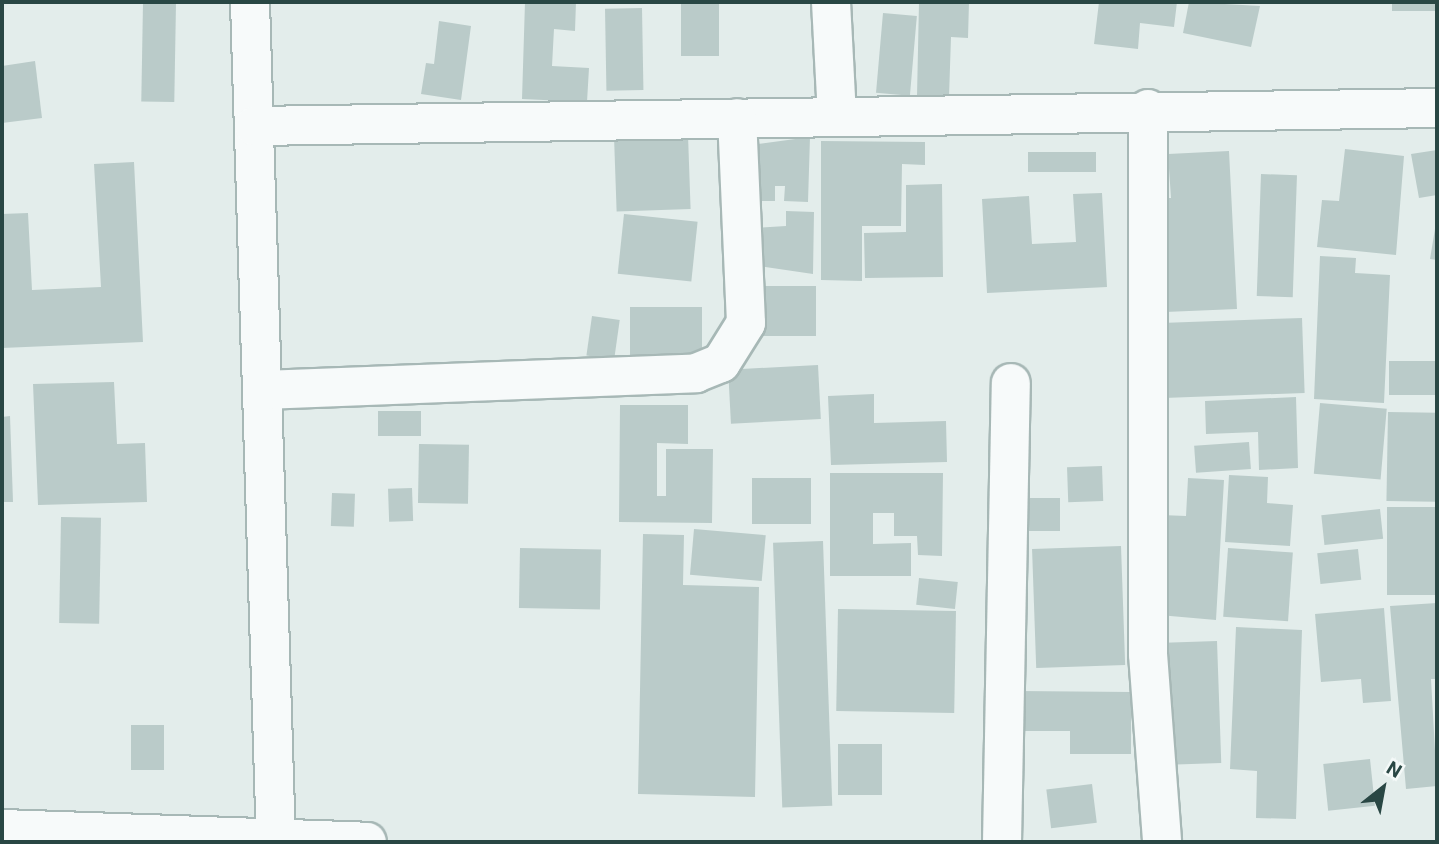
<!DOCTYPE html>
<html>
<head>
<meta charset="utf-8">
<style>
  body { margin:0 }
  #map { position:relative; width:1439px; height:844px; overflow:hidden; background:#e3edeb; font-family:Roboto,sans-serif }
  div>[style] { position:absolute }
  .building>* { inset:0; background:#bacbc9; transform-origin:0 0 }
  .roads { filter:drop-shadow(2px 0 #a7b8b6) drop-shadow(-2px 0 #a7b8b6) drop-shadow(0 2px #a7b8b6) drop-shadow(0 -2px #a7b8b6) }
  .street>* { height:38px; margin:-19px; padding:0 19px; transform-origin:19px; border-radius:19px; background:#f7fafa }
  span { translate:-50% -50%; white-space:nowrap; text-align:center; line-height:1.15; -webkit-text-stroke:5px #f4f9f8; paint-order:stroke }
  .frame { position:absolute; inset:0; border:4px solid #294744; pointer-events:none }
  .north { position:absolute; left:1348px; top:753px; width:70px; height:70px; -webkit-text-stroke:5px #f4f9f8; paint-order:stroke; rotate:31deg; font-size:19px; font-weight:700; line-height:28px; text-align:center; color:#294744 }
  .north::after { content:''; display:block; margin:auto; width:24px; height:32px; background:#294744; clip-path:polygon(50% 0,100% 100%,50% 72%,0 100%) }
</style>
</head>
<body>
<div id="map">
  <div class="building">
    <i style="clip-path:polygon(525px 2px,576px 2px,575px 31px,554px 29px,552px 66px,589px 68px,587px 102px,522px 99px)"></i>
    <i style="left:681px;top:2px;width:38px;height:54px"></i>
    <i style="clip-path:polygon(919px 2px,969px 2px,968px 38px,951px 37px,949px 97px,917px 96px)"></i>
    <i style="clip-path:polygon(1099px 2px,1177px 2px,1174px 27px,1140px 23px,1138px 49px,1094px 44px)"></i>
    <i style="clip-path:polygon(1189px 2px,1260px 6px,1251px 47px,1183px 33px)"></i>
    <i style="left:1392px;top:2px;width:45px;height:9px"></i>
    <i style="left:176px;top:3px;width:99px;height:33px;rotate:91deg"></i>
    <i style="left:642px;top:8px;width:82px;height:37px;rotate:89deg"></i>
    <i style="left:883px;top:13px;width:34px;height:80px;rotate:5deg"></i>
    <i style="clip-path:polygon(439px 21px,471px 26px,461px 100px,421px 94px,426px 63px,434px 64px)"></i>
    <i style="clip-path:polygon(35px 61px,42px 118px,2px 123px,2px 66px)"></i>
    <i style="left:688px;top:135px;width:74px;height:74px;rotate:88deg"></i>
    <i style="clip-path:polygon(810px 137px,808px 202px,784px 201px,785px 186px,775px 186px,775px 201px,751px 201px,750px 145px)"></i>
    <i style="clip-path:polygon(821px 141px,925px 142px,925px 165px,902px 164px,901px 226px,862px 226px,862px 281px,821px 280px)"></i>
    <i style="clip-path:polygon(1345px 149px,1404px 156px,1396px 255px,1317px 247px,1322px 200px,1339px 201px)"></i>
    <i style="clip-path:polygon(1437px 150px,1437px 195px,1419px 198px,1411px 154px)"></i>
    <i style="clip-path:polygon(1229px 151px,1237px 309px,1165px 312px,1159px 198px,1171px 198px,1168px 154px)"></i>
    <i style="left:1096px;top:152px;width:20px;height:68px;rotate:90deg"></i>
    <i style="clip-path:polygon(134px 162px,143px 342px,2px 348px,2px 214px,28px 213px,32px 290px,101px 287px,94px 164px)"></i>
    <i style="left:1261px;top:174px;width:36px;height:122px;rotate:2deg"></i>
    <i style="clip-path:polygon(942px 184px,943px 277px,865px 278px,864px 233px,906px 232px,906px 185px)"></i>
    <i style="clip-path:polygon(1102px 193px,1107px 287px,987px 293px,982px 199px,1029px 196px,1032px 244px,1076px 242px,1073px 194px)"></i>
    <i style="clip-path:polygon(786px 211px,814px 212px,813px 274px,752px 265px,753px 228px,786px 226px)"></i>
    <i style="left:624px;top:214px;width:74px;height:60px;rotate:6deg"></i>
    <i style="clip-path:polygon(1435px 229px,1437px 230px,1437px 260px,1430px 259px)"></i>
    <i style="clip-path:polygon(1320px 256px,1356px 258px,1355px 273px,1390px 275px,1384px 403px,1314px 399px)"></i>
    <i style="left:759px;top:286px;width:57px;height:50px"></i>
    <i style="left:630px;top:307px;width:72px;height:57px"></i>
    <i style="left:592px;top:316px;width:28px;height:40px;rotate:8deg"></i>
    <i style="left:1302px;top:318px;width:75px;height:141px;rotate:88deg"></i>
    <i style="left:1389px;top:361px;width:48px;height:34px"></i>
    <i style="left:818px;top:365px;width:54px;height:90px;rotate:87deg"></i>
    <i style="clip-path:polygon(114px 382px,117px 444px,145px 443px,147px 502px,38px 505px,33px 384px)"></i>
    <i style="clip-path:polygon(874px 394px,874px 423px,946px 421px,947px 462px,831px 465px,828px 396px)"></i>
    <i style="clip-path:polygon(1296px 397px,1298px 468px,1259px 470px,1258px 432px,1206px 434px,1205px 401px)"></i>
    <i style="left:1320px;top:403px;width:67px;height:71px;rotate:5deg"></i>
    <i style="clip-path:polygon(620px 405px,688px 405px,688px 444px,657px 443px,657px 496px,666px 496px,666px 449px,713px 449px,712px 523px,619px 522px)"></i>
    <i style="left:421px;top:411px;width:25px;height:43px;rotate:90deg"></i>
    <i style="left:1388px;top:412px;width:49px;height:89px;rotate:1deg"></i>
    <i style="clip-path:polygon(10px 416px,13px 502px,2px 502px,2px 417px)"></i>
    <i style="left:1249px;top:442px;width:27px;height:55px;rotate:86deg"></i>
    <i style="left:419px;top:444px;width:50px;height:59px;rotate:1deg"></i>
    <i style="left:1102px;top:466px;width:35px;height:35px;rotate:88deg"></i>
    <i style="clip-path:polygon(830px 473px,943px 473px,942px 556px,918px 555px,917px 536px,894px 536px,894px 513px,873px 513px,873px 544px,911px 543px,911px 576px,830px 576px)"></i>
    <i style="clip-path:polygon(1229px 475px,1268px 477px,1267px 503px,1293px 505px,1290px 546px,1225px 542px)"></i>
    <i style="left:752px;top:478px;width:59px;height:46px"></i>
    <i style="clip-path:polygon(1188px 478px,1224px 480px,1216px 620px,1159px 615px,1161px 515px,1186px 516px)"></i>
    <i style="left:412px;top:488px;width:33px;height:24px;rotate:88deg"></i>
    <i style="left:332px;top:493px;width:23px;height:33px;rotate:2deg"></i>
    <i style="left:1024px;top:498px;width:36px;height:33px"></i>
    <i style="left:1437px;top:507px;width:88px;height:50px;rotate:90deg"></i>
    <i style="left:1380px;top:509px;width:30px;height:59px;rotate:84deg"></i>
    <i style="left:61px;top:517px;width:40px;height:106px;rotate:1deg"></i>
    <i style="left:694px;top:529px;width:72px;height:46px;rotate:5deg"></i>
    <i style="clip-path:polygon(643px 534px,684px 535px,683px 585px,759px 587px,755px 797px,638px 794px)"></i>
    <i style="left:823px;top:541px;width:265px;height:50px;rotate:88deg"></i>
    <i style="left:1121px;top:546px;width:119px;height:89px;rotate:88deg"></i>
    <i style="left:520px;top:548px;width:81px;height:60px;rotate:1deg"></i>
    <i style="left:1228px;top:548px;width:65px;height:69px;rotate:4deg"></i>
    <i style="left:1358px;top:549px;width:31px;height:41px;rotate:84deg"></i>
    <i style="left:919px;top:578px;width:39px;height:27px;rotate:6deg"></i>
    <i style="clip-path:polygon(1437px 603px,1437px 679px,1431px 679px,1437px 786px,1406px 789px,1390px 606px)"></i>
    <i style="clip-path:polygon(1384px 608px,1391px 701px,1363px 703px,1361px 679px,1321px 682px,1315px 614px)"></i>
    <i style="left:838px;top:609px;width:118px;height:102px;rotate:1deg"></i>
    <i style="clip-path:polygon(1236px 627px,1302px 630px,1296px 819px,1256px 818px,1257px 771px,1230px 769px)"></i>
    <i style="left:1217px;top:641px;width:122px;height:60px;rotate:88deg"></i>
    <i style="clip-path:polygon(1018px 691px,1131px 692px,1131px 754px,1070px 754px,1070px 731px,1018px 731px)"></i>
    <i style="left:164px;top:725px;width:45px;height:33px;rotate:90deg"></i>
    <i style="left:838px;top:744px;width:44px;height:51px"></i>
    <i style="left:1370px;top:759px;width:47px;height:47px;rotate:84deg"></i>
    <i style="left:1092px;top:784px;width:39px;height:46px;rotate:83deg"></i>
  </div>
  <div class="roads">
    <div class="street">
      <i style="left:250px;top:2px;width:840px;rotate:88.23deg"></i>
      <i style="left:831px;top:2px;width:114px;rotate:87deg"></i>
      <i style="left:1148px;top:109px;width:545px;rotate:90deg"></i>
      <i style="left:1148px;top:654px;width:189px;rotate:85.7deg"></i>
      <i style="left:254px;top:126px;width:1183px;rotate:-0.87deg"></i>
      <i style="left:263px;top:390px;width:433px;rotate:-2.2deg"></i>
      <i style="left:696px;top:373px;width:27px;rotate:-22deg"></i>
      <i style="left:721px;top:363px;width:47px;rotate:-58deg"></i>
      <i style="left:746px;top:323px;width:205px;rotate:-92.5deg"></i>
      <i style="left:2px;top:829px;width:365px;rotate:2deg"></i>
      <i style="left:1002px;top:842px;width:459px;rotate:-88.9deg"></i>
    </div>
  </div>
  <div class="frame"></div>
  <div class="north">N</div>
</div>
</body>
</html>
